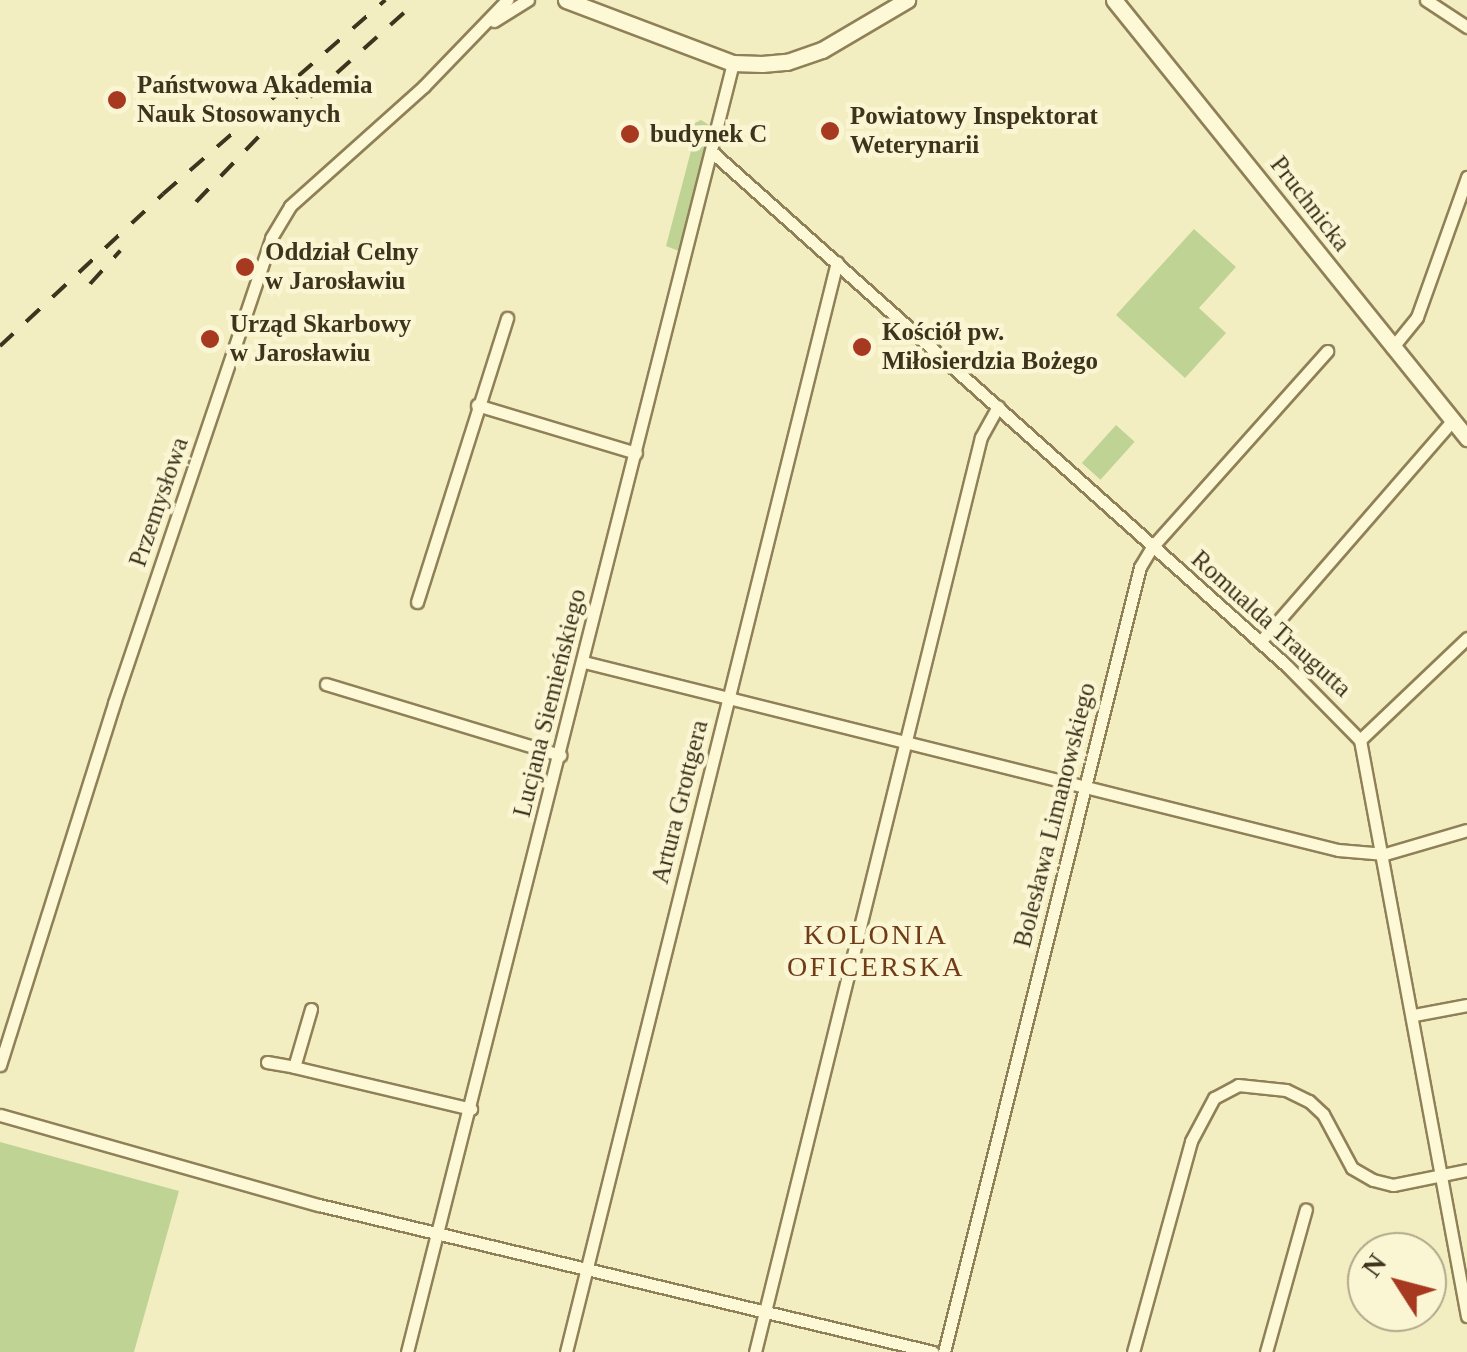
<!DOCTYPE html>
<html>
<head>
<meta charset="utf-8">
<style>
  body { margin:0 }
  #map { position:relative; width:1467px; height:1352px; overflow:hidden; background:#f3eec2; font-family:Georgia,serif }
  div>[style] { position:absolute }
  .green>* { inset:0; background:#bfd394; transform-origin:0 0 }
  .roads { filter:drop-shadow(2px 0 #908057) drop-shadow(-2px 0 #908057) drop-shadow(0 2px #908057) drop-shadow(0 -2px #908057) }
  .minor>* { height:11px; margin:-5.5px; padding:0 5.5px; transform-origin:5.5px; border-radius:5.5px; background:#fdf9d7 }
  .secondary>* { height:15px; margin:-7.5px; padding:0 7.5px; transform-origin:7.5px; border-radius:7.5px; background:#fdf9d7 }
  .rail>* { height:4px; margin-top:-2px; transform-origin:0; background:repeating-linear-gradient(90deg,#3e331d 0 18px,transparent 0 36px) }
  .dots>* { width:28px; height:28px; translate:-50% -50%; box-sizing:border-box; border:5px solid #faf6d3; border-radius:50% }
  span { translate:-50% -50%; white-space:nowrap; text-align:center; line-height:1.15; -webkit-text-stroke:9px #faf6d3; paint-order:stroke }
  .poi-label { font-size:25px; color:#3e331d; font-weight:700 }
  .left { translate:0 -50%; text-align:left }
  .street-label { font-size:25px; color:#3e331d }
  .neighbourhood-label { font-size:28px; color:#703b17; letter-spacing:2.5px }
  .north { position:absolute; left:1347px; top:1232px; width:100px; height:100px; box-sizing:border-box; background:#faf6d3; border:2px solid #afa88a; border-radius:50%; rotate:306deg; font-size:28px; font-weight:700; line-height:40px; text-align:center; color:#3e331d }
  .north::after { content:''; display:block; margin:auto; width:35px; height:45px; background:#a6391f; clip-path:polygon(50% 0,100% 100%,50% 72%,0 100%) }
</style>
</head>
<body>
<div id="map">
  <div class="green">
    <i style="clip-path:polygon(701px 120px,709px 125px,709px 132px,679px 251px,666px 246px,697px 128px,689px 126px)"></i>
    <i style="clip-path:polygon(1194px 229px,1236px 267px,1199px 308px,1226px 333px,1185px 378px,1116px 315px)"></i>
    <i style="left:1116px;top:425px;width:25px;height:51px;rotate:42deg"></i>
    <i style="clip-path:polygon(0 1142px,179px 1191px,134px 1352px,0 1352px)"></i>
  </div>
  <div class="roads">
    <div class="minor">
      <i style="left:1426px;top:0;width:49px;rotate:33.4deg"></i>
      <i style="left:494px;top:21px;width:40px;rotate:-32deg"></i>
      <i style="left:712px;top:152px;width:771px;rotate:41.79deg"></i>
      <i style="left:1287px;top:666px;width:104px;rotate:45.4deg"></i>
      <i style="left:1360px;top:740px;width:586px;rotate:79.48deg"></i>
      <i style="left:1392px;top:348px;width:40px;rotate:-51deg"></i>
      <i style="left:1417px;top:317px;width:149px;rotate:-70.3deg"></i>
      <i style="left:477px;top:405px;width:166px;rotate:16.8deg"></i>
      <i style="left:417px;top:602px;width:298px;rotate:-72.4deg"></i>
      <i style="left:1260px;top:642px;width:293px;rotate:-49deg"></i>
      <i style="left:584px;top:662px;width:777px;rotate:14deg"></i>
      <i style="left:1338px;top:850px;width:47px;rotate:4.9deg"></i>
      <i style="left:1385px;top:854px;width:85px;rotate:-16.3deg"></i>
      <i style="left:326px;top:684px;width:245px;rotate:16.9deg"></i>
      <i style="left:1360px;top:740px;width:148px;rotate:-43.6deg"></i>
      <i style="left:311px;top:1009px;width:60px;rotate:106.3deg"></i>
      <i style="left:294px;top:1067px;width:182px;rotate:13.3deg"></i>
      <i style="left:1414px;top:1015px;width:54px;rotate:-10.7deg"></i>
      <i style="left:267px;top:1062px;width:27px;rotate:10deg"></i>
      <i style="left:0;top:1065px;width:380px;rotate:-72.5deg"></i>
      <i style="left:114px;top:703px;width:491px;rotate:-71.3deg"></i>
      <i style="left:271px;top:238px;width:37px;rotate:-59deg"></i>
      <i style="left:290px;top:206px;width:180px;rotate:-41.8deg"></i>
      <i style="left:424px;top:86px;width:120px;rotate:-46deg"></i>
      <i style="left:0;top:1115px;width:331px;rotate:15.8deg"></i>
      <i style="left:319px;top:1205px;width:631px;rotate:13.46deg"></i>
      <i style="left:407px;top:1352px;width:1330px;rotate:-75.81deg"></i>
      <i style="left:566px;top:1352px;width:1123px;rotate:-76.04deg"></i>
      <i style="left:755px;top:1352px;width:942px;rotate:-76.13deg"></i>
      <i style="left:981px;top:437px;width:35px;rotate:-61deg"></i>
      <i style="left:944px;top:1352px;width:809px;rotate:-75.98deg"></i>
      <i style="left:1140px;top:567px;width:23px;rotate:-59deg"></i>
      <i style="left:1152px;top:547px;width:263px;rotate:-48.2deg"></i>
      <i style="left:1133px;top:1352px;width:219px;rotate:-74.6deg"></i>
      <i style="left:1191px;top:1141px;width:49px;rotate:-61.9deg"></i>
      <i style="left:1214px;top:1098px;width:27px;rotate:-28deg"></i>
      <i style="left:1238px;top:1085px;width:48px;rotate:5.9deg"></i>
      <i style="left:1286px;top:1090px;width:25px;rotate:26deg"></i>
      <i style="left:1309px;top:1101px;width:19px;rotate:43deg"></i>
      <i style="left:1323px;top:1114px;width:61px;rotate:61.8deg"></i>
      <i style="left:1352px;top:1168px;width:24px;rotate:30deg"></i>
      <i style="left:1373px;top:1180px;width:21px;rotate:14deg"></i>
      <i style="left:1393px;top:1185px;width:76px;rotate:-11.5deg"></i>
      <i style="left:1266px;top:1352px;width:148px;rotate:-74.4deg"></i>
    </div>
    <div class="secondary">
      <i style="left:566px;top:0;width:178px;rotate:20.7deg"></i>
      <i style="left:733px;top:63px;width:29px;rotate:2deg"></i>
      <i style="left:762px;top:64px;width:25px;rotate:-5deg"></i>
      <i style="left:787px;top:62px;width:37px;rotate:-19deg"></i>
      <i style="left:822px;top:50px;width:99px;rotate:-30.5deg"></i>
      <i style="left:1114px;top:0;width:563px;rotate:51.13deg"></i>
    </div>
  </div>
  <div class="rail">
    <i style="left:310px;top:97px;width:130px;rotate:-41.9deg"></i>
    <i style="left:196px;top:202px;width:176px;rotate:-46.2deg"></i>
    <i style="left:90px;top:284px;width:45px;rotate:-47.7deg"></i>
    <i style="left:0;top:346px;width:223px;rotate:-43deg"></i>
    <i style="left:163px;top:194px;width:295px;rotate:-41.1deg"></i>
  </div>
  <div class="dots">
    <i style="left:117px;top:100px;background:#a6391f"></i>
    <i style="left:830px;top:131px;background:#a6391f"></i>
    <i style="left:630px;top:134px;background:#a6391f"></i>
    <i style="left:245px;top:267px;background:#a6391f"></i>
    <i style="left:210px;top:339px;background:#a6391f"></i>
    <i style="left:862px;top:347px;background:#a6391f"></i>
  </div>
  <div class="poi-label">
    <span class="left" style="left:137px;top:100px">Państwowa Akademia<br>Nauk Stosowanych</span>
    <span class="left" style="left:850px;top:131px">Powiatowy Inspektorat<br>Weterynarii</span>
    <span class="left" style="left:650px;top:134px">budynek C</span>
    <span class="left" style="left:265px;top:267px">Oddział Celny<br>w Jarosławiu</span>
    <span class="left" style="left:230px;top:339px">Urząd Skarbowy<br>w Jarosławiu</span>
    <span class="left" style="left:882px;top:347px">Kościół pw.<br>Miłosierdzia Bożego</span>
  </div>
  <div class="street-label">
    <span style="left:1310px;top:204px;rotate:52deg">Pruchnicka</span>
    <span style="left:159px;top:502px;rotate:-71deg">Przemysłowa</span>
    <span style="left:1271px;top:624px;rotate:42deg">Romualda Traugutta</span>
    <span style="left:550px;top:703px;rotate:-76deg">Lucjana Siemieńskiego</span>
    <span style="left:680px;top:802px;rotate:-76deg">Artura Grottgera</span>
    <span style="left:1055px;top:815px;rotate:-76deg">Bolesława Limanowskiego</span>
  </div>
  <div class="neighbourhood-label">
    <span style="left:876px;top:951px">KOLONIA<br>OFICERSKA</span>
  </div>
  <div class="north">N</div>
</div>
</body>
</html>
